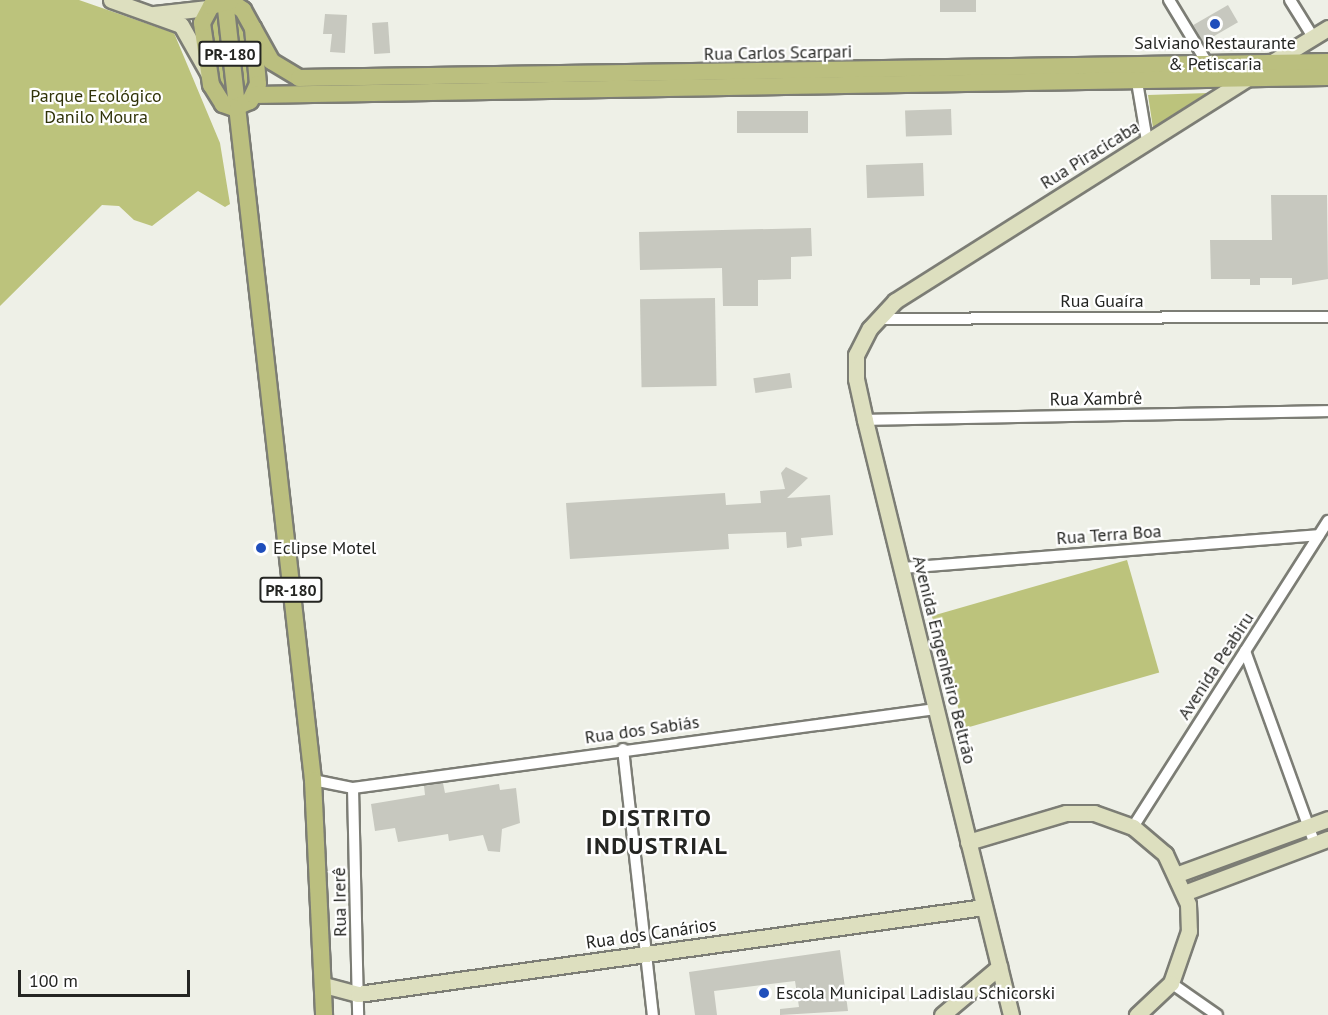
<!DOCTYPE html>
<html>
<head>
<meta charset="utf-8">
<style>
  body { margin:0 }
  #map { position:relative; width:1328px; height:1015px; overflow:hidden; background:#eef0e7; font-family:"PT Sans",sans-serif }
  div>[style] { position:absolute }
  .green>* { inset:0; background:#bcc37c; transform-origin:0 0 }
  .building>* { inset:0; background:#c7c8bf; transform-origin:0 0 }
  .roads { filter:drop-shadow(2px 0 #7c7d75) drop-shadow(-2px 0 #7c7d75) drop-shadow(0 2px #7c7d75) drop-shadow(0 -2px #7c7d75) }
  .street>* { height:10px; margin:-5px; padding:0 5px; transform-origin:5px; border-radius:5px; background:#fff }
  .secondary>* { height:15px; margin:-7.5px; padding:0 7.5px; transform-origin:7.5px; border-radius:7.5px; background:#dddfbf }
  .primary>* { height:16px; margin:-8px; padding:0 8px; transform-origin:8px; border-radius:8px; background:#bbbf7f }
  .dots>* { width:16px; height:16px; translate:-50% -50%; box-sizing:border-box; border:3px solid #fff; border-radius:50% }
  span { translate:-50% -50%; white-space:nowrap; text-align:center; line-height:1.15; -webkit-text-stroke:4.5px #fff; paint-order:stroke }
  .shield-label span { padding:2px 4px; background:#fff; border:2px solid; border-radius:4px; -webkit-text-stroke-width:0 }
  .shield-label { font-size:16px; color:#242522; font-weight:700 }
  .poi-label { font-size:18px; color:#242522 }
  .left { translate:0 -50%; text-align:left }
  .street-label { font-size:18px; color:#242522 }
  .park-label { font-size:18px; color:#303309 }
  .district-label { font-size:24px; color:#242522; font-weight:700; letter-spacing:1.5px }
  .scale { position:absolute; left:18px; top:970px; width:172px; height:27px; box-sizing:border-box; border:3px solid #242522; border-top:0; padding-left:8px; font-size:18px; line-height:21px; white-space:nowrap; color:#242522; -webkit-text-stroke:4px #fff; paint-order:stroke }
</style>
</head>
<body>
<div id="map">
  <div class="green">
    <i style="clip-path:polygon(0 0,79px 0,174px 33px,220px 143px,230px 204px,225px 207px,198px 191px,152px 226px,134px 220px,119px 206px,102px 205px,0 306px)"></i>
    <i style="clip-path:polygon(221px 7px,229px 101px,221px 97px,209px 17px)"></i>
    <i style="clip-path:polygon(229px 11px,244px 20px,255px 87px,238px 103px)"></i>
    <i style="clip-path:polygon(1208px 93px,1154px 129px,1153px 128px,1148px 95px)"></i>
    <i style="left:1127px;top:560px;width:117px;height:203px;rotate:74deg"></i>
  </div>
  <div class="building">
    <i style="left:940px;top:0;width:36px;height:12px"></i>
    <i style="left:1228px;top:5px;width:20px;height:40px;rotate:60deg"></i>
    <i style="clip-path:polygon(325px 14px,347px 15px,345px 53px,330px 52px,332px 34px,323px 34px)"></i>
    <i style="left:388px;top:22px;width:31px;height:16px;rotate:86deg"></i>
    <i style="left:951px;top:109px;width:26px;height:46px;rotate:88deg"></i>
    <i style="left:808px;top:111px;width:22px;height:71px;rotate:90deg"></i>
    <i style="left:923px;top:163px;width:33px;height:57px;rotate:88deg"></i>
    <i style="clip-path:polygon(1271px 195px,1327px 195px,1328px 279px,1292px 285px,1292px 278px,1260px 278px,1260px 285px,1250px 285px,1250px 279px,1211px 279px,1210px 240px,1272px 240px)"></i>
    <i style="clip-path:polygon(811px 228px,812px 256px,791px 257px,791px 279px,758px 280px,758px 306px,723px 306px,722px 268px,640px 270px,639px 232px)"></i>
    <i style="left:715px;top:298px;width:88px;height:75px;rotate:89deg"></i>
    <i style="left:790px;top:373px;width:15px;height:37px;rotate:82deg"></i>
    <i style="clip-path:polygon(786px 467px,808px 478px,787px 498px,830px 495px,833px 535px,801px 538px,802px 546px,787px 548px,786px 532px,728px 534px,729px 549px,570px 559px,566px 503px,725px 493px,726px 505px,761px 503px,760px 491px,785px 489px,781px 473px)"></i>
    <i style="clip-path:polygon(443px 783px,445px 793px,499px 784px,500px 790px,516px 788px,520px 823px,502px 829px,500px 852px,488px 851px,483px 835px,449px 841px,448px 834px,398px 842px,395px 828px,375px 831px,371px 804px,425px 795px,424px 786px)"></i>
    <i style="clip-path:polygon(840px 950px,848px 1011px,780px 1015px,780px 1009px,799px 1007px,795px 981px,714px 991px,717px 1015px,695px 1015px,689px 972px)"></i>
  </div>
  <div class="roads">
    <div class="street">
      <i style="left:1169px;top:0;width:77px;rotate:58.8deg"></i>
      <i style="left:1290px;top:0;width:44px;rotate:58.1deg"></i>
      <i style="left:1136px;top:76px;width:66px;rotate:80.4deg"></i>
      <i style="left:877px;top:319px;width:451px;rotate:-0.3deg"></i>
      <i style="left:865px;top:420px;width:463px;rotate:-1.1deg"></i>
      <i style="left:901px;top:568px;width:419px;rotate:-4.5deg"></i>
      <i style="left:1245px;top:651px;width:205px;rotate:70.1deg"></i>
      <i style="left:623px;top:749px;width:268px;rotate:83.6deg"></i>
      <i style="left:313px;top:780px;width:41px;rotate:11.3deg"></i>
      <i style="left:353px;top:788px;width:588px;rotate:-7.72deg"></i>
      <i style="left:353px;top:788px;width:227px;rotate:88.7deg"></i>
      <i style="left:1133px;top:827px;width:363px;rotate:-57.5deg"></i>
      <i style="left:1171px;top:983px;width:56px;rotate:34.8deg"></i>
    </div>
    <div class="secondary">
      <i style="left:111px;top:0;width:74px;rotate:19.7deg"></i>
      <i style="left:181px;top:25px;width:55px;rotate:60.6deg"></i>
      <i style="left:154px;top:14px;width:54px;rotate:-6.3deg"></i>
      <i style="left:1269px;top:64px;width:69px;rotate:-31.4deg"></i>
      <i style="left:968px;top:842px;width:102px;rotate:-16.5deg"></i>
      <i style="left:1066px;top:813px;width:28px"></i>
      <i style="left:1094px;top:813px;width:41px;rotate:19.7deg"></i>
      <i style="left:1133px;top:827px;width:42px;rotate:40.2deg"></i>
      <i style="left:1165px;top:854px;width:55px;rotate:65.3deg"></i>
      <i style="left:1188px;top:904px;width:27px;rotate:88deg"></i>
      <i style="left:1189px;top:931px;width:55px;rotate:109.1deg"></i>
      <i style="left:1171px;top:983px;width:47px;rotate:136.7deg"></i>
      <i style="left:1178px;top:874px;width:160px;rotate:-20.1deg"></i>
      <i style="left:1184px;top:893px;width:154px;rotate:-20.6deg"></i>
      <i style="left:324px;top:985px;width:35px;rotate:15deg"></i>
      <i style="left:358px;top:994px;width:632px;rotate:-7.91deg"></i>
      <i style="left:942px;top:1015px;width:75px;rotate:-40.1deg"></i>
      <i style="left:1011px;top:1015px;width:613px;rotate:-103.79deg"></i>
      <i style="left:865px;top:420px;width:42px;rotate:-102.4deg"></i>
      <i style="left:856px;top:379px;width:24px;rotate:-90deg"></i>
      <i style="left:856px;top:355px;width:30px;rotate:-63deg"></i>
      <i style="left:870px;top:328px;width:37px;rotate:-47deg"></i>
      <i style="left:895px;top:301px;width:419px;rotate:-32.3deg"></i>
    </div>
    <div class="primary">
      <i style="left:225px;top:0;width:785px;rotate:83.56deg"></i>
      <i style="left:313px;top:780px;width:235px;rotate:87.3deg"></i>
      <i style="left:230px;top:1px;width:16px;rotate:35deg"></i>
      <i style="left:243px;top:10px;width:21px;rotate:61deg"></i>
      <i style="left:253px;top:28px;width:56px;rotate:84.9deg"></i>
      <i style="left:258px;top:84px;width:19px;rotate:115deg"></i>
      <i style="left:250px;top:101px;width:17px;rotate:156deg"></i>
      <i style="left:234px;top:108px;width:12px;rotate:-160deg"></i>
      <i style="left:223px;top:104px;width:22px;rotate:-122deg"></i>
      <i style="left:211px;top:85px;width:63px;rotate:-98.3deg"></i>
      <i style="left:202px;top:23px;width:19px;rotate:-62deg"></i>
      <i style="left:211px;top:6px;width:20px;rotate:-15deg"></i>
      <i style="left:253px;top:28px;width:38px;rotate:61deg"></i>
      <i style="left:271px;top:61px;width:33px;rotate:31deg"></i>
      <i style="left:299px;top:78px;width:1029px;rotate:-0.89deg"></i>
      <i style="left:254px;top:95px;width:1074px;rotate:-0.96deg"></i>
    </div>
  </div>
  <div class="dots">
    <i style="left:1215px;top:24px;background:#1f4ebb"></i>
    <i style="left:261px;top:548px;background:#1f4ebb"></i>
    <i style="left:764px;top:993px;background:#1f4ebb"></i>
  </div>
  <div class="shield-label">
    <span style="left:230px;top:54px">PR-180</span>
    <span style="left:291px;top:590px">PR-180</span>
  </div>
  <div class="poi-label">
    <span style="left:1215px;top:54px">Salviano Restaurante<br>&amp; Petiscaria</span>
    <span class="left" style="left:273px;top:548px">Eclipse Motel</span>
    <span class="left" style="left:776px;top:993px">Escola Municipal Ladislau Schicorski</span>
  </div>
  <div class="street-label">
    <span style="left:778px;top:53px;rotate:-1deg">Rua Carlos Scarpari</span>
    <span style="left:1090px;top:155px;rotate:-32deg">Rua Piracicaba</span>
    <span style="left:1102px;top:301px">Rua Guaíra</span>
    <span style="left:1096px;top:399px;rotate:-1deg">Rua Xambrê</span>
    <span style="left:1109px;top:535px;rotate:-4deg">Rua Terra Boa</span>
    <span style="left:944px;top:660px;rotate:76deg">Avenida Engenheiro Beltrão</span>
    <span style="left:1216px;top:666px;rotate:-57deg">Avenida Peabiru</span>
    <span style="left:642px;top:730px;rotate:-8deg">Rua dos Sabiás</span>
    <span style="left:340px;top:902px;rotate:-91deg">Rua Irerê</span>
    <span style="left:651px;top:934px;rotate:-8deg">Rua dos Canários</span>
  </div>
  <div class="park-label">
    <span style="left:96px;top:107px">Parque Ecológico<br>Danilo Moura</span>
  </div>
  <div class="district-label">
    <span style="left:657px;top:832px">DISTRITO<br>INDUSTRIAL</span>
  </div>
  <div class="scale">100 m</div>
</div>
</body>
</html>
